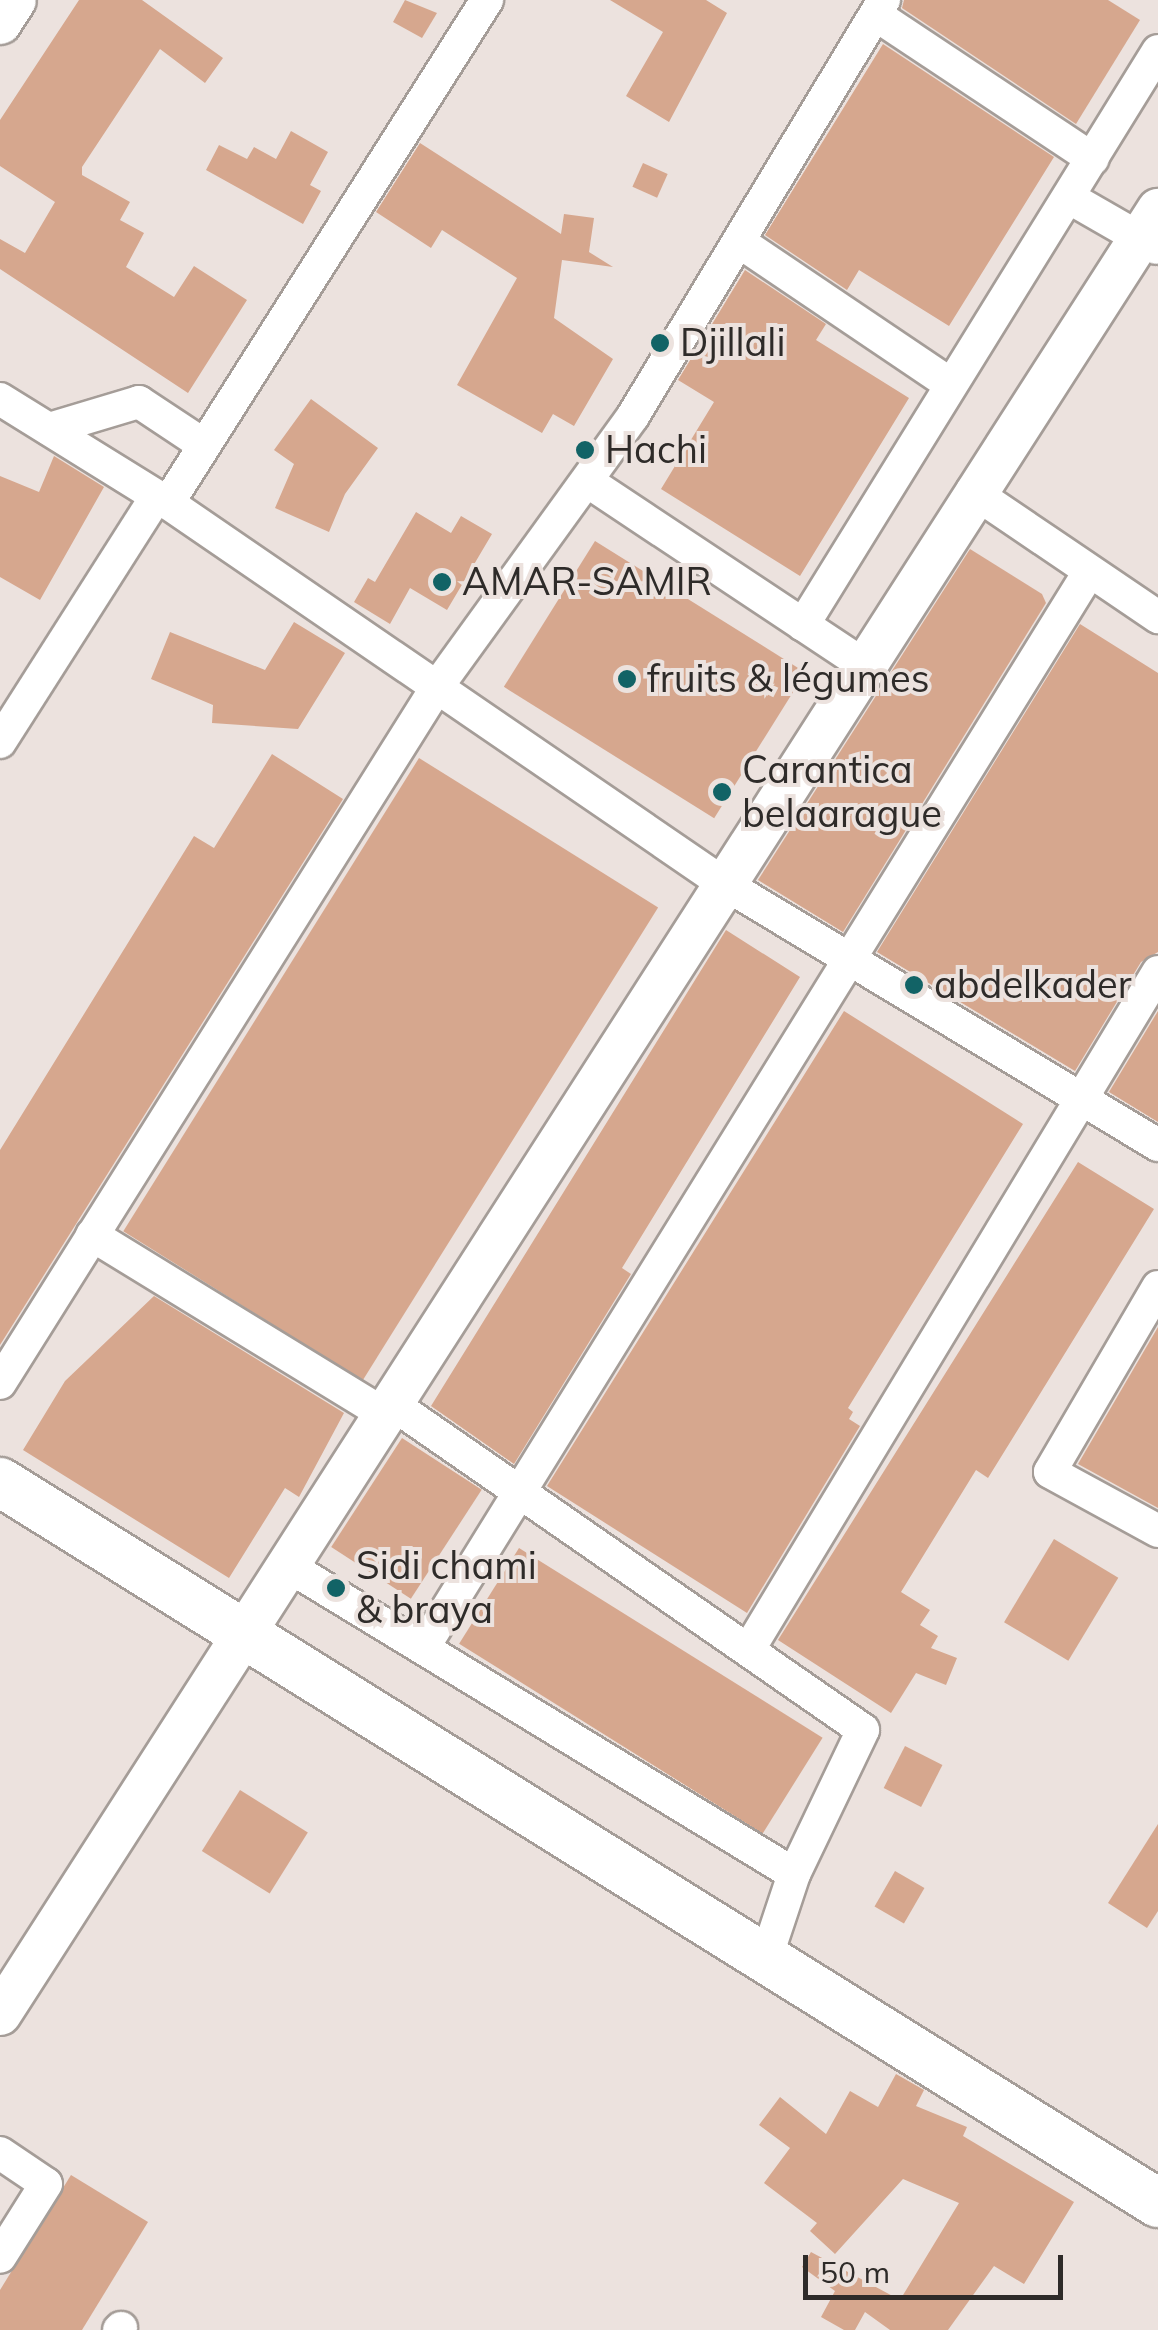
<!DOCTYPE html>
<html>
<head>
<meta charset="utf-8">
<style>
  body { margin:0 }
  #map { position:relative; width:1158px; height:2330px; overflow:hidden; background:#ece2de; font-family:Mulish,sans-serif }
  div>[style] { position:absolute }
  .building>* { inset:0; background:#d6a78e; transform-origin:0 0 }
  .roads { filter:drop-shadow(2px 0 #a59d98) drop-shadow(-2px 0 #a59d98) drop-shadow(0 2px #a59d98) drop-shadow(0 -2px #a59d98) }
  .minor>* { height:32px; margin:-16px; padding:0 16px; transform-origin:16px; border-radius:16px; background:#fff }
  .tertiary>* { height:42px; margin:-21px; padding:0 21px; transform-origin:21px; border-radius:21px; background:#fff }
  .secondary>* { height:48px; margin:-24px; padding:0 24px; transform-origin:24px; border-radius:24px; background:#fff }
  .dots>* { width:28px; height:28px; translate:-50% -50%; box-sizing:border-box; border:5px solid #ece2de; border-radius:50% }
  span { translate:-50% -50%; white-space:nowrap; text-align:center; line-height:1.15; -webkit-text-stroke:8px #ece2de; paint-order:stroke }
  .poi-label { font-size:38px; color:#2e2b29 }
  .left { translate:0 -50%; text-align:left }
  .scale { position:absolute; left:803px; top:2255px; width:260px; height:45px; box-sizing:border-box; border:5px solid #2e2b29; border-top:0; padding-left:12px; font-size:30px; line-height:35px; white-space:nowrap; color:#2e2b29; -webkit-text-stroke:8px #ece2de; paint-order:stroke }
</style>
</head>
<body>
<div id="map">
  <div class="building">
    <i style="clip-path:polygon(79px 0,142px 0,223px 58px,205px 83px,160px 49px,82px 167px,82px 175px,130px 202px,120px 220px,144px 233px,126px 267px,174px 297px,194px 266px,247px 300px,188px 393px,0 269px,0 239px,25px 253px,55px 202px,0 166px,0 120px)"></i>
    <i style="clip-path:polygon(405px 0,437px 13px,422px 38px,393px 22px)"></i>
    <i style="clip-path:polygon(610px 0,706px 0,727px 13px,669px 122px,626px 96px,663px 32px)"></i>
    <i style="clip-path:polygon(904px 0,1108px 0,1140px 20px,1076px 124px,902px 8px)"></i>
    <i style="clip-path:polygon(883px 44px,1054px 157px,949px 326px,859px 270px,847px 290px,765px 235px)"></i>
    <i style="clip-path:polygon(291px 131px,328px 152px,310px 185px,321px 191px,303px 224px,206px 170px,219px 145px,247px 159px,254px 147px,276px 159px)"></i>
    <i style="clip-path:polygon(420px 143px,561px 234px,564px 214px,594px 218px,589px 252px,613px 267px,562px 260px,554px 318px,613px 359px,574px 426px,553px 414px,542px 433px,457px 385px,517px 278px,442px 230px,431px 248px,376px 212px)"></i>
    <i style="left:643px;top:163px;width:27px;height:26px;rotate:24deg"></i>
    <i style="clip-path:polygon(745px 270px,826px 324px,816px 340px,909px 398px,800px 576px,661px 489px,714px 402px,678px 380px)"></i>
    <i style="clip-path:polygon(311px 399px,378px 448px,345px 494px,329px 532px,275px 508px,294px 464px,274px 450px)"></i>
    <i style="clip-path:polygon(54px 456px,104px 487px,40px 600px,0 577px,0 476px,39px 492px)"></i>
    <i style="clip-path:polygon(416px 512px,451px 533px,461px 516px,492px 534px,447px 610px,410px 588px,390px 624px,354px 602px,368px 578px,375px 582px)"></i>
    <i style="left:595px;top:541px;width:248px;height:172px;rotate:32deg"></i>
    <i style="clip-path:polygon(970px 549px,1042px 594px,1046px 603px,843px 932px,758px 880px)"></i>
    <i style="clip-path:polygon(294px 622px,345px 653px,298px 729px,212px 723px,213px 705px,151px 679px,170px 632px,265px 670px)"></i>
    <i style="clip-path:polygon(1080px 624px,1158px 673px,1158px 952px,1141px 962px,1075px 1071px,877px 952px)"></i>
    <i style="clip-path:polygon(272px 754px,343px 799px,0 1345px,0 1150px,194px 836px,214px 848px)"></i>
    <i style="left:419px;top:758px;width:282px;height:558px;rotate:32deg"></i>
    <i style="clip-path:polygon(726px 930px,800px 977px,622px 1268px,631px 1274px,514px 1464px,431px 1406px)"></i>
    <i style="clip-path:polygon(844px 1011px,1023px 1124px,848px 1408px,853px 1412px,849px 1419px,860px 1426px,747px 1613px,547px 1486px)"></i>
    <i style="clip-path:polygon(1158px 1011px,1158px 1122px,1109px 1092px)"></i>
    <i style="clip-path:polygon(1078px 1162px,1154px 1209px,988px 1478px,976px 1470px,901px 1592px,930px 1610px,920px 1625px,938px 1636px,931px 1648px,957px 1658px,946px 1685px,916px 1673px,891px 1713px,778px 1640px)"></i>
    <i style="clip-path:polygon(154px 1296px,344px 1413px,299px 1497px,285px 1488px,229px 1578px,23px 1450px,65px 1381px)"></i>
    <i style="clip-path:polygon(1158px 1327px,1158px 1508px,1078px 1464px)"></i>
    <i style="left:402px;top:1438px;width:95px;height:130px;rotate:33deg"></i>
    <i style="left:1054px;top:1539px;width:75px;height:97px;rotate:31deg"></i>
    <i style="left:519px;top:1548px;width:358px;height:113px;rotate:32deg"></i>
    <i style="left:905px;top:1746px;width:42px;height:47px;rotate:27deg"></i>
    <i style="left:240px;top:1790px;width:80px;height:72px;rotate:32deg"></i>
    <i style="clip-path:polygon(1158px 1824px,1158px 1911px,1147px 1928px,1108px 1903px)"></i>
    <i style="left:895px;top:1871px;width:34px;height:41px;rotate:30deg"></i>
    <i style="clip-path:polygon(896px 2074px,924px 2090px,916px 2106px,967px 2127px,963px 2136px,1074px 2202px,1024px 2284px,994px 2266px,948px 2330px,890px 2330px,865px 2312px,855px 2330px,844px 2330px,821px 2317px,835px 2291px,802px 2267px,811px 2252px,900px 2300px,959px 2203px,903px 2179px,835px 2254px,810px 2231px,817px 2223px,764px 2183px,790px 2148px,759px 2125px,780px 2097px,826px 2134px,850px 2091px,878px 2107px)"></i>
    <i style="clip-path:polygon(71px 2175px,148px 2222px,82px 2330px,0 2330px,0 2290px)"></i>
  </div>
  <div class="roads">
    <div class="minor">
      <i style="left:876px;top:15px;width:260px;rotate:33.6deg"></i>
      <i style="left:1070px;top:198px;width:100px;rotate:29.9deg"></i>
      <i style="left:741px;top:243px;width:252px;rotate:34deg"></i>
      <i style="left:0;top:399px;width:198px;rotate:31.8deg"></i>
      <i style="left:168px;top:503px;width:673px;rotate:34.4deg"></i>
      <i style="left:723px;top:883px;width:508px;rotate:31.06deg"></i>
      <i style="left:49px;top:429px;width:94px;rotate:-16.7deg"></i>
      <i style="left:139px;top:402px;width:78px;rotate:33.5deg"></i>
      <i style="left:587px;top:481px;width:330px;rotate:33.6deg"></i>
      <i style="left:972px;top:491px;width:225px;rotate:34.1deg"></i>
      <i style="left:168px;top:503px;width:596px;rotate:-57.62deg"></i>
      <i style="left:803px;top:625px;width:675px;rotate:-58.26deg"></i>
      <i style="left:0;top:742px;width:290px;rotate:-57.5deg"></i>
      <i style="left:92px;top:1235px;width:341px;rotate:31.5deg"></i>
      <i style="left:1158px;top:1287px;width:214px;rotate:120.3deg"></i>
      <i style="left:1050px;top:1472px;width:123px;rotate:28.6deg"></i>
      <i style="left:0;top:1383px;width:822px;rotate:-57.88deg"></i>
      <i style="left:437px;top:687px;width:334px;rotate:-54.1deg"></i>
      <i style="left:633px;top:416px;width:486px;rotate:-58.9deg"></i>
      <i style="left:391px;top:1403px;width:574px;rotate:34.71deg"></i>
      <i style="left:863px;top:1730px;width:160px;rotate:115.6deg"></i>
      <i style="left:794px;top:1874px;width:89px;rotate:108.4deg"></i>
      <i style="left:288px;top:1566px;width:592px;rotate:31.33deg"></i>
      <i style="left:423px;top:1648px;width:1265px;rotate:-58.24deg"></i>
      <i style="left:749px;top:1649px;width:791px;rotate:-58.86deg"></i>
      <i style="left:0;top:2153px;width:55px;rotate:34deg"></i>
      <i style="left:46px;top:2184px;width:86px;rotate:122.2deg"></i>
      <i style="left:119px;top:2330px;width:3px;rotate:-45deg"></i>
    </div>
    <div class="tertiary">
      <i style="left:0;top:23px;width:27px;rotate:-57deg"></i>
      <i style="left:0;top:2014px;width:2144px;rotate:-57.3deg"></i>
    </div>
    <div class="secondary">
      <i style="left:0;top:1482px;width:1364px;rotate:31.91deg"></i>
    </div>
  </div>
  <div class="dots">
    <i style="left:660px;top:343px;background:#126366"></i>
    <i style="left:585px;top:450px;background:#126366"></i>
    <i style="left:442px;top:582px;background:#126366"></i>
    <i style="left:627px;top:679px;background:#126366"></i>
    <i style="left:722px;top:792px;background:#126366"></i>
    <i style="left:914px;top:985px;background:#126366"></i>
    <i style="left:336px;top:1588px;background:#126366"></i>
  </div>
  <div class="poi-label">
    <span class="left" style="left:680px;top:343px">Djillali</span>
    <span class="left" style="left:605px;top:450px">Hachi</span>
    <span class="left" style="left:462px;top:582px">AMAR-SAMIR</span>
    <span class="left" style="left:647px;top:679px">fruits &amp; légumes</span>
    <span class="left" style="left:742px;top:792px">Carantica<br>belaarague</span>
    <span class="left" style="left:934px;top:985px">abdelkader</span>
    <span class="left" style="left:356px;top:1588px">Sidi chami<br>&amp; braya</span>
  </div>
  <div class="scale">50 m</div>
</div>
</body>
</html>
